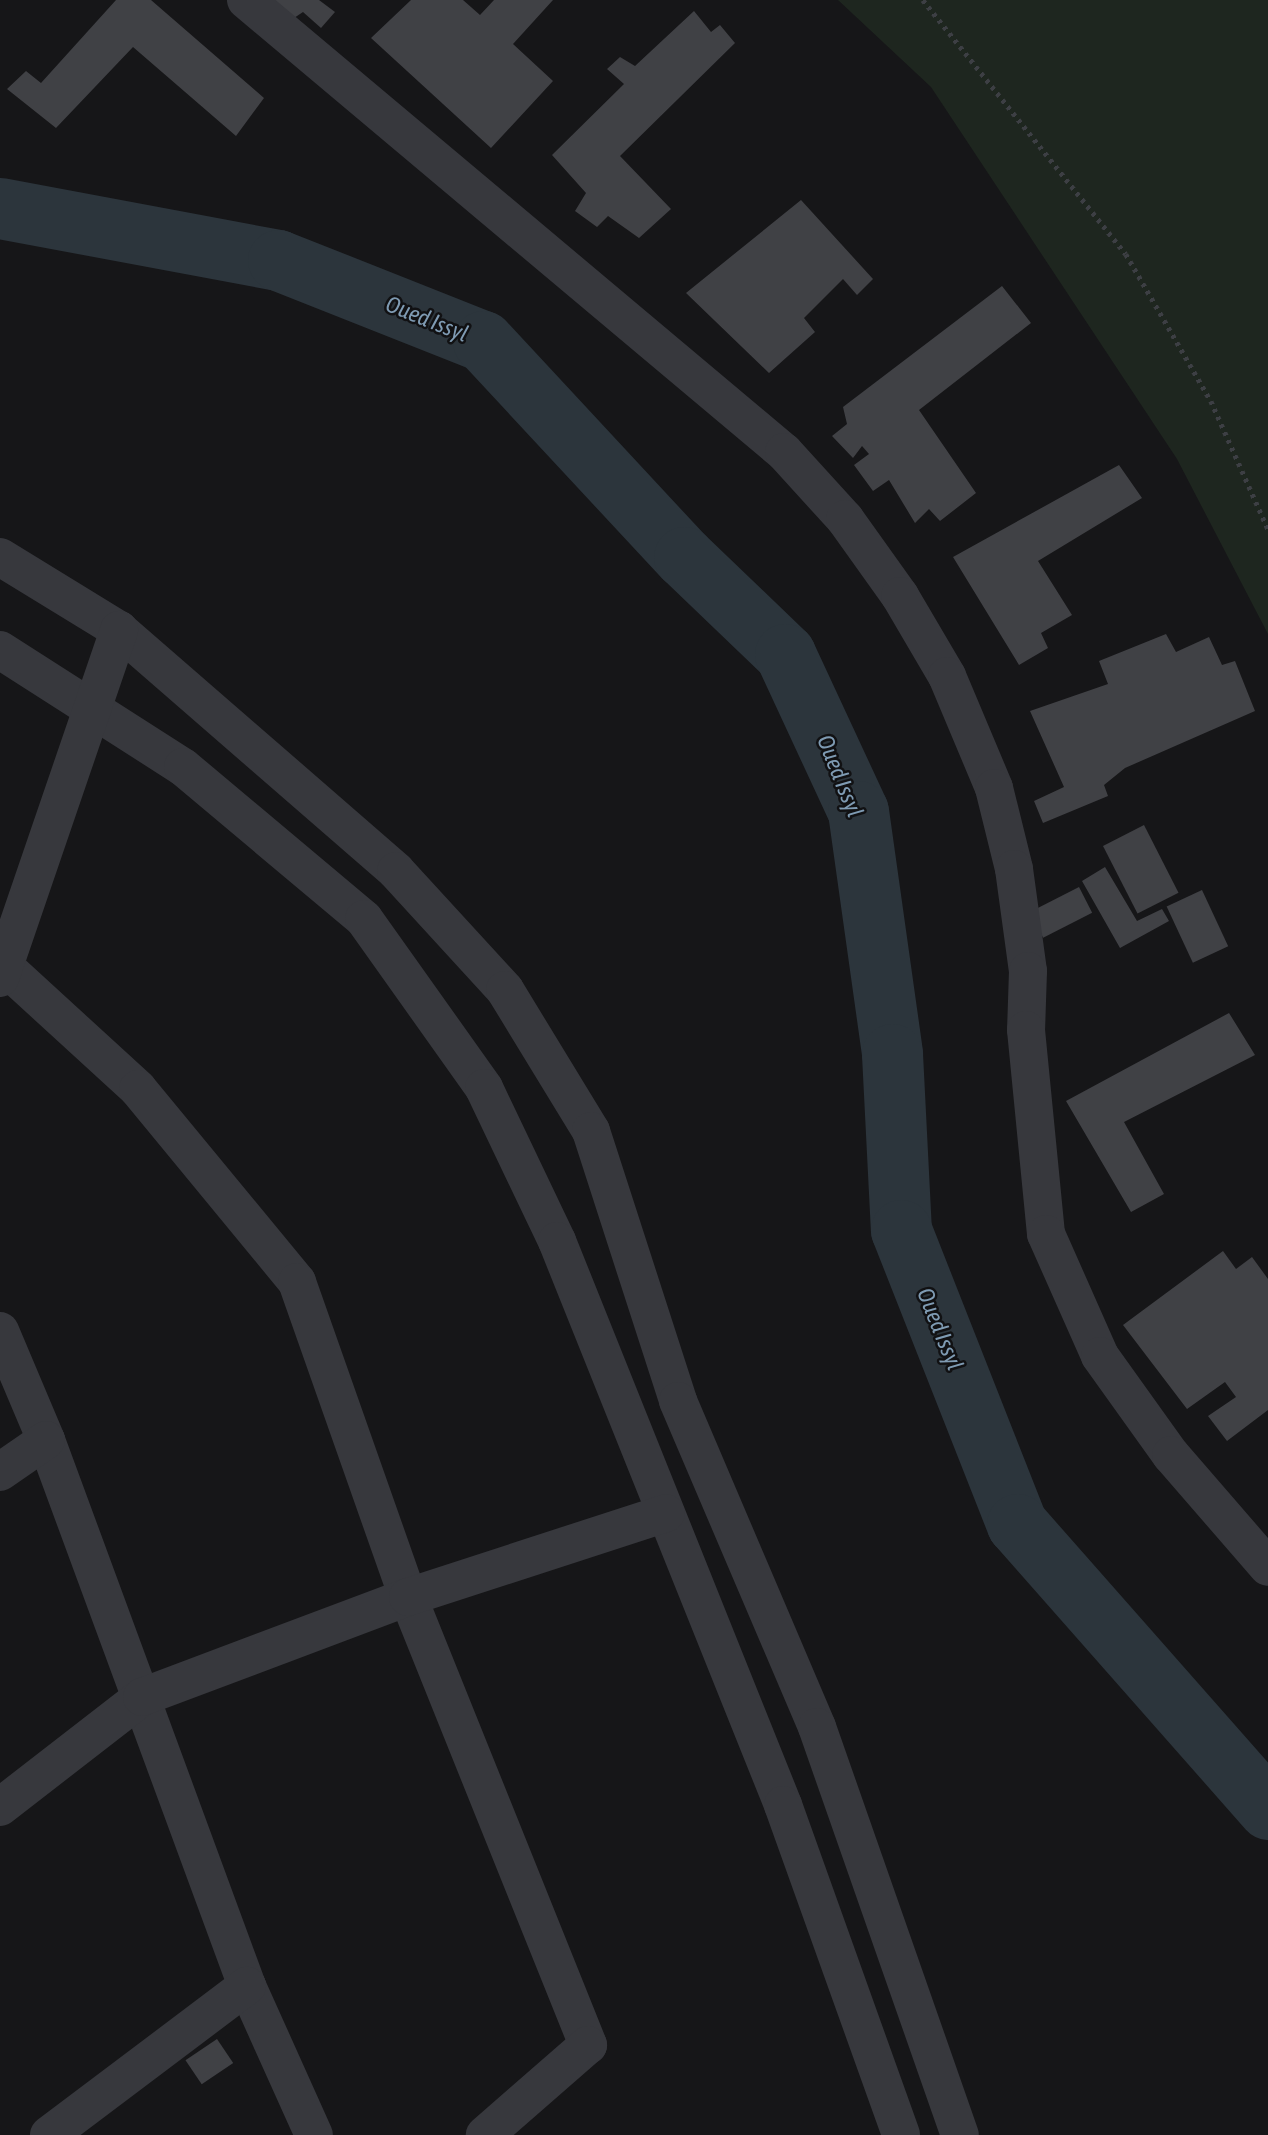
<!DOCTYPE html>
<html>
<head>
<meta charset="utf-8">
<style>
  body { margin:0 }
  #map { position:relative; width:1268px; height:2135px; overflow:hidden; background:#161618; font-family:"Asap Condensed",sans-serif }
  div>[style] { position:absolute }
  .green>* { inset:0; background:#1e261f }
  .river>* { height:61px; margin:-30.5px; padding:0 30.5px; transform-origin:30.5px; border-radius:30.5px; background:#2c353c }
  .building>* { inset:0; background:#404145; transform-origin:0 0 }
  .path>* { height:4.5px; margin-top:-2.25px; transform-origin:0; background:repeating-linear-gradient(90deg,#3d3f44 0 3.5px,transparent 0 8.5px) }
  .street>* { height:38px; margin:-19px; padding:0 19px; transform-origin:19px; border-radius:19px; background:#37383d }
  span { translate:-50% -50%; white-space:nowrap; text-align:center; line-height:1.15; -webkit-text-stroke:5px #111113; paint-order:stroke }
  .water-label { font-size:23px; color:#7f9bb3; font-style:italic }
</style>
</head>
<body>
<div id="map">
  <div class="green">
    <i style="clip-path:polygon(838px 0,1268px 0,1268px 634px,1177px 459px,931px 87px)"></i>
  </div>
  <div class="river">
    <i style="left:0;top:208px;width:283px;rotate:10.6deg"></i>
    <i style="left:278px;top:260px;width:220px;rotate:21.6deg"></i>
    <i style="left:483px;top:341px;width:295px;rotate:47.1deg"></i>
    <i style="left:684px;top:557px;width:140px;rotate:43.8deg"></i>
    <i style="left:785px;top:654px;width:173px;rotate:65.1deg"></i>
    <i style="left:858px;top:811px;width:245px;rotate:82deg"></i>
    <i style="left:892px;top:1054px;width:176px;rotate:87.1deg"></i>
    <i style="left:901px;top:1230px;width:316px;rotate:68.5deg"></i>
    <i style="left:1017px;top:1524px;width:380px;rotate:48.6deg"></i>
  </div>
  <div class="building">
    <i style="clip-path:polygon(116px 0,151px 0,264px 98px,236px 136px,133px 47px,56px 128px,7px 89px,26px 71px,41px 83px)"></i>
    <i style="clip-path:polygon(268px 0,319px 0,335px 12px,321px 28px,303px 12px,288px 22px)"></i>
    <i style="clip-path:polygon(411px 0,463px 0,480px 15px,494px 0,553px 0,513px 44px,553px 81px,491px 148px,371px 38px)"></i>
    <i style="clip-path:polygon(694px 11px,711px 32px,720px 25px,735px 43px,620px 156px,671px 209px,639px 238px,608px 216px,597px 227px,575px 211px,586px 193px,552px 155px,624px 84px,607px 69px,620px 57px,635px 66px)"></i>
    <i style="clip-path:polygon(801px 200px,873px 279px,857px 295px,843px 279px,804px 318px,815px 332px,769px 373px,686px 293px)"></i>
    <i style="clip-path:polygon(1002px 286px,1031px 323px,919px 410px,976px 493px,940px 521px,929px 509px,915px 523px,889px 480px,873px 491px,854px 465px,869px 454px,862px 446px,853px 458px,832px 436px,847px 424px,843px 407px)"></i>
    <i style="clip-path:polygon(1119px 465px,1142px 498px,1038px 561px,1072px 615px,1041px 633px,1048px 648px,1019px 665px,953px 557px)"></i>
    <i style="clip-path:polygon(1166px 634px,1176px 652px,1209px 637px,1222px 665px,1235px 661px,1255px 711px,1125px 768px,1104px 785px,1108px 796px,1043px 823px,1034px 801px,1064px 787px,1030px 711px,1108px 684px,1099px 661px)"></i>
    <i style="left:1144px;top:825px;width:76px;height:46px;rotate:63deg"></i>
    <i style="clip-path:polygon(1105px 867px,1137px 921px,1162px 909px,1169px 921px,1120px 948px,1082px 881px)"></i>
    <i style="left:1079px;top:887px;width:29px;height:55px;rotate:63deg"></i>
    <i style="left:1202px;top:890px;width:62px;height:39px;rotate:65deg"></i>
    <i style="clip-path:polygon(1229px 1013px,1255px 1055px,1124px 1122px,1164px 1194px,1131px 1212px,1066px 1101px)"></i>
    <i style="clip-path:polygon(1223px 1251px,1236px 1269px,1252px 1257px,1268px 1279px,1268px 1410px,1227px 1441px,1208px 1416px,1236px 1397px,1225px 1382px,1187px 1409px,1123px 1325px)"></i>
    <i style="left:217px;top:2039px;width:29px;height:38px;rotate:56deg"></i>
  </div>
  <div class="path">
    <i style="left:923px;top:0;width:325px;rotate:51.4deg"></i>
    <i style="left:1126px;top:254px;width:170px;rotate:60deg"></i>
    <i style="left:1211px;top:401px;width:140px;rotate:66deg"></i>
  </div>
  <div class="street">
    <i style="left:246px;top:0;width:703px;rotate:40.04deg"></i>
    <i style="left:784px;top:452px;width:91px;rotate:47.7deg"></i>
    <i style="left:845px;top:519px;width:95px;rotate:54.5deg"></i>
    <i style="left:900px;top:596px;width:93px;rotate:59.6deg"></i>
    <i style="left:947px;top:676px;width:121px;rotate:67.2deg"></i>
    <i style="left:994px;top:788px;width:83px;rotate:76.1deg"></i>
    <i style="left:1014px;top:869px;width:103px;rotate:82.2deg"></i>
    <i style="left:1028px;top:971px;width:59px;rotate:91.9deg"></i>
    <i style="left:1026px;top:1030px;width:205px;rotate:84.4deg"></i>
    <i style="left:1046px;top:1234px;width:133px;rotate:66.1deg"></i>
    <i style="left:1100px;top:1356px;width:122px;rotate:54.4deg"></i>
    <i style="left:1171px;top:1455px;width:148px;rotate:49.1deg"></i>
    <i style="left:0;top:557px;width:140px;rotate:31.5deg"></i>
    <i style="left:119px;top:630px;width:367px;rotate:41deg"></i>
    <i style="left:396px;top:871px;width:161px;rotate:47.5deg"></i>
    <i style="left:505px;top:990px;width:165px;rotate:58.6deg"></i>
    <i style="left:591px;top:1131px;width:284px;rotate:72.1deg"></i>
    <i style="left:678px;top:1401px;width:354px;rotate:66.9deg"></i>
    <i style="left:817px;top:1727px;width:432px;rotate:70.7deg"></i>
    <i style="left:0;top:650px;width:217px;rotate:32.6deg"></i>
    <i style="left:183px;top:767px;width:236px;rotate:40deg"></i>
    <i style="left:364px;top:919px;width:207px;rotate:54.6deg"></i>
    <i style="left:484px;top:1088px;width:170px;rotate:64.5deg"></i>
    <i style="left:557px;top:1241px;width:608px;rotate:68.16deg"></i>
    <i style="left:783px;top:1805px;width:350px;rotate:70.3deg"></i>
    <i style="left:5px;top:967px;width:180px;rotate:42.5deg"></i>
    <i style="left:138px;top:1089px;width:250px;rotate:50.5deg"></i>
    <i style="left:297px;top:1282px;width:334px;rotate:70.6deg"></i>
    <i style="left:408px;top:1597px;width:483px;rotate:68.1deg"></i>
    <i style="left:588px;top:2045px;width:137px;rotate:138.9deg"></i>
    <i style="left:0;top:978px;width:368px;rotate:-71.1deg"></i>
    <i style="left:0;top:1331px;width:118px;rotate:67.1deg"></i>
    <i style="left:46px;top:1440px;width:582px;rotate:69.79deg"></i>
    <i style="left:247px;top:1986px;width:163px;rotate:65.8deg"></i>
    <i style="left:0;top:1472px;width:56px;rotate:-34.8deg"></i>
    <i style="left:0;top:1807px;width:180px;rotate:-37.8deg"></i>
    <i style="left:142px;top:1697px;width:284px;rotate:-20.6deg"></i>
    <i style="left:408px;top:1597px;width:271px;rotate:-18deg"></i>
    <i style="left:49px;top:2135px;width:248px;rotate:-37deg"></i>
  </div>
  <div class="water-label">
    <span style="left:427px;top:319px;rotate:22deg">Oued Issyl</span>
    <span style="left:840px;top:776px;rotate:68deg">Oued Issyl</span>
    <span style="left:940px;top:1329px;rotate:68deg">Oued Issyl</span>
  </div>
</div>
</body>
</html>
